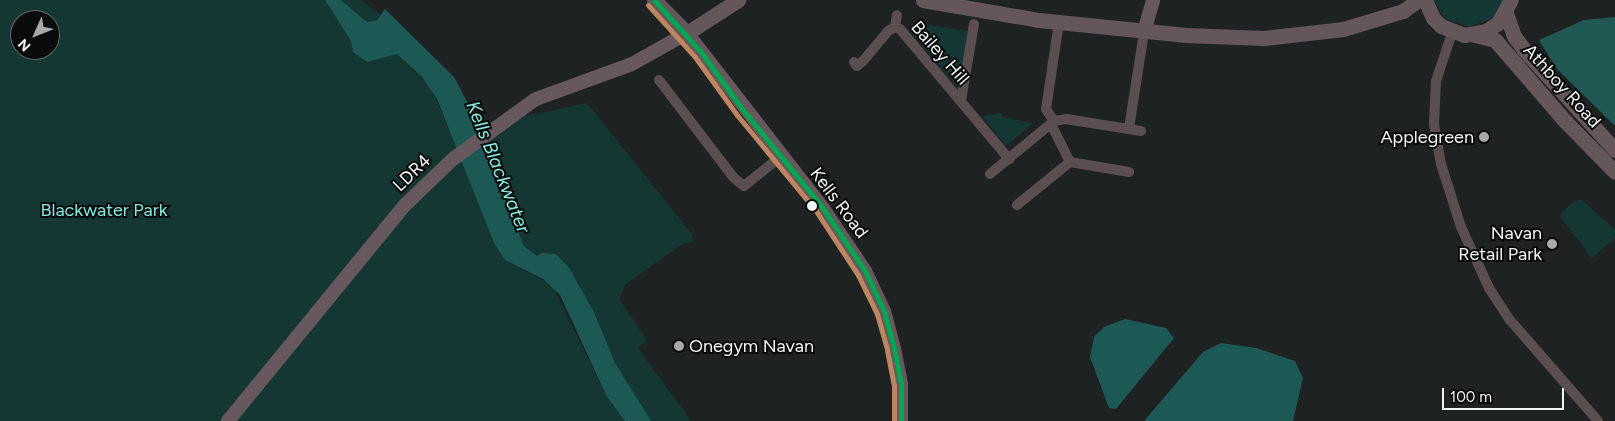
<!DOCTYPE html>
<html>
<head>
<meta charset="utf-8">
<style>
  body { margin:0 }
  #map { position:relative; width:1615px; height:421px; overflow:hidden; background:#1f2222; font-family:Figtree,sans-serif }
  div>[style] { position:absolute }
  .green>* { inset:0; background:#153734 }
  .forest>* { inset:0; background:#215854 }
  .water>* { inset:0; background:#1d5954 }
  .street>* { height:10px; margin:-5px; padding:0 5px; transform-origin:5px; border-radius:5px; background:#5a4e51 }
  .secondary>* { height:14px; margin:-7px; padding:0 7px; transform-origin:7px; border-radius:7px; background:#66585c }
  .primary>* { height:15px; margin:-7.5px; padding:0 7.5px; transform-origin:7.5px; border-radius:7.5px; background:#655759 }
  .bus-1>* { height:5px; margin:-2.5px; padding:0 2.5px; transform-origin:2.5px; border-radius:2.5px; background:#00a651 }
  .bus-2>* { height:5px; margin:-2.5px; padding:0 2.5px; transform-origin:2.5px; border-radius:2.5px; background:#bb8660 }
  .dots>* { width:14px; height:14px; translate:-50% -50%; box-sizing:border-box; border:2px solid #0a0c0c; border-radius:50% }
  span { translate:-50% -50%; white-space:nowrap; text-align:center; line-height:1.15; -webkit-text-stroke:4px #0a0c0c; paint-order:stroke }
  .street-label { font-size:18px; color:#f0f4f4 }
  .poi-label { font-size:18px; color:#f0f4f4 }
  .right { translate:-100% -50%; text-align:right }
  .left { translate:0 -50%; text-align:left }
  .park-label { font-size:18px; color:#83e6dd }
  .water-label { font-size:19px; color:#88ebe2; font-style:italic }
  .north { position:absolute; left:10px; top:10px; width:50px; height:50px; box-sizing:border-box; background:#0a0c0c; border:1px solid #666969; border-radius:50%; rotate:226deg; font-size:14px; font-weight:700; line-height:20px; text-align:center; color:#f0f4f4 }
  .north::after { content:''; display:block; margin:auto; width:18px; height:22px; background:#a7aaaa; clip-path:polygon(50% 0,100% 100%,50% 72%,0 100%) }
  .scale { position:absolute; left:1442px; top:388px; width:122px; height:22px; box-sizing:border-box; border:2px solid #f0f4f4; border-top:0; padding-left:6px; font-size:15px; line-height:18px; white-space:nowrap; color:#f0f4f4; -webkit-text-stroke:4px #0a0c0c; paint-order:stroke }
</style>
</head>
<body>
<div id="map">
  <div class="green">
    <i style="clip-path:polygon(evenodd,0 0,325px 0,351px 41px,353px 52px,368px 62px,396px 53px,430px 86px,476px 191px,494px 243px,505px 260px,552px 285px,607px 397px,625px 421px,0 421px,0 0,20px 20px,50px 20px,50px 50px,20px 50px,20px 20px)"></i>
    <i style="clip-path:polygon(341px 0,361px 0,381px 15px,377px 20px,367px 22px)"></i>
    <i style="clip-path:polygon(1434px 0,1504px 0,1493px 18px,1469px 27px,1444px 18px)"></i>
    <i style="clip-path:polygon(916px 23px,968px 31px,958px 88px,908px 29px)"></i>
    <i style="clip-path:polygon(587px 103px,691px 233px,694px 242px,684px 243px,626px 284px,619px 299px,647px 340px,638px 348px,691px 421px,651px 421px,645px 415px,615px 363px,594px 312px,549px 253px,538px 257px,524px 246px,470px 107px,481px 118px,494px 123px)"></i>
    <i style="clip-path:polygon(1002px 113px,1002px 117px,1033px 123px,1006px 146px,982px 116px)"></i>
    <i style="clip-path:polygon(1582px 200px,1615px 230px,1615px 238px,1592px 258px,1561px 218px,1562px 212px,1575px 201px)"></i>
  </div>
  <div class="forest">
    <i style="clip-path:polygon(1615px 17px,1615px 126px,1557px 69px,1539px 40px,1584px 20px)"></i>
  </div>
  <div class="water">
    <i style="clip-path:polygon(325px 0,341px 0,367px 22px,377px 20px,385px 9px,454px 77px,470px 107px,524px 246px,537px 256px,542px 253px,556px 254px,569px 268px,594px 312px,615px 363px,651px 421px,625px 421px,607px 397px,560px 295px,543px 279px,505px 260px,494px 243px,437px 99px,422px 77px,397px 54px,367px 62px,353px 52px,351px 41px)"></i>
    <i style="clip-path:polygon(1125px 319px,1166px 328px,1174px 338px,1116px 409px,1109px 408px,1090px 357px,1094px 337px,1104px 327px)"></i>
    <i style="clip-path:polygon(1221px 343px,1256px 348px,1295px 361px,1303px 378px,1293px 421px,1144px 421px,1203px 352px)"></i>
  </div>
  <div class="street">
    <i style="left:895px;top:27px;width:12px;rotate:-81deg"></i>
    <i style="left:1452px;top:33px;width:51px;rotate:108.4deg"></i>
    <i style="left:1436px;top:81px;width:43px;rotate:92.7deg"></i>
    <i style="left:1434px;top:124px;width:41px;rotate:80.1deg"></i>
    <i style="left:1441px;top:164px;width:66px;rotate:72.4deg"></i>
    <i style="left:1461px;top:227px;width:67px;rotate:65.3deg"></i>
    <i style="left:1489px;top:288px;width:38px;rotate:57deg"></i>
    <i style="left:1510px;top:320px;width:134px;rotate:48.9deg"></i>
    <i style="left:854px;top:62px;width:5px;rotate:53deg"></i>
    <i style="left:857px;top:66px;width:8px;rotate:-40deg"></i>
    <i style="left:863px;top:61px;width:39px;rotate:-50deg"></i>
    <i style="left:888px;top:31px;width:8px;rotate:-30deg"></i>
    <i style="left:895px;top:27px;width:5px;rotate:22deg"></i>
    <i style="left:900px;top:29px;width:170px;rotate:50deg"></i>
    <i style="left:659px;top:80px;width:123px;rotate:52.6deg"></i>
    <i style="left:734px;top:178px;width:13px;rotate:39deg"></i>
    <i style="left:744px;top:186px;width:46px;rotate:-38.9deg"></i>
    <i style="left:961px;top:101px;width:78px;rotate:-80.4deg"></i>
    <i style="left:1054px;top:121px;width:12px;rotate:-9deg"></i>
    <i style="left:1066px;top:119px;width:76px;rotate:9.1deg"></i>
    <i style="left:1129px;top:128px;width:97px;rotate:-81.1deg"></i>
    <i style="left:1070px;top:162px;width:60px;rotate:9.6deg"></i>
    <i style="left:990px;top:174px;width:83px;rotate:-39.6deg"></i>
    <i style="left:1054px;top:121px;width:14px;rotate:-124deg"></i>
    <i style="left:1046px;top:109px;width:88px;rotate:-81.5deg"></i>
    <i style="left:1017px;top:205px;width:68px;rotate:-39.1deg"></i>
    <i style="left:1070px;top:162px;width:42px;rotate:-116.6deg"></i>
  </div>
  <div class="secondary">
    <i style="left:1144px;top:32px;width:33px;rotate:-74deg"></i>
    <i style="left:228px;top:421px;width:279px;rotate:-50.7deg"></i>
    <i style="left:405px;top:205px;width:66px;rotate:-43.8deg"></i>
    <i style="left:453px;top:159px;width:102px;rotate:-35.9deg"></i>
    <i style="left:536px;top:99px;width:102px;rotate:-20deg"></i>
    <i style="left:632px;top:64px;width:63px;rotate:-29.4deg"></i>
    <i style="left:687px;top:33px;width:220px;rotate:52.2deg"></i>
    <i style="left:822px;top:207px;width:77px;rotate:56.1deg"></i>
    <i style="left:865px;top:271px;width:44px;rotate:64.6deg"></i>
    <i style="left:884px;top:311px;width:38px;rotate:75deg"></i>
    <i style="left:894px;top:348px;width:37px;rotate:79deg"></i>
    <i style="left:901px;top:384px;width:37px;rotate:90deg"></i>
  </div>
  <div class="primary">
    <i style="left:654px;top:0;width:47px;rotate:45deg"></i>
    <i style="left:687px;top:33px;width:61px;rotate:-32.9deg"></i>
    <i style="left:923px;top:0;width:118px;rotate:9.8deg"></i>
    <i style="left:1039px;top:20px;width:148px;rotate:5.8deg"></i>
    <i style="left:1186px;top:35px;width:78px;rotate:2.2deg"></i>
    <i style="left:1264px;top:38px;width:80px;rotate:-6.5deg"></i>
    <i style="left:1343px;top:29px;width:63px;rotate:-16.7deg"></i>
    <i style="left:1403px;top:11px;width:19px;rotate:-36deg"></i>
    <i style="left:1425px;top:0;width:20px;rotate:66deg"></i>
    <i style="left:1433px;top:18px;width:11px;rotate:45deg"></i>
    <i style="left:1441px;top:26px;width:25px;rotate:21deg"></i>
    <i style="left:1464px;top:35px;width:22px;rotate:-10deg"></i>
    <i style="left:1486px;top:31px;width:14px;rotate:-34deg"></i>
    <i style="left:1498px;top:23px;width:26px;rotate:-61deg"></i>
    <i style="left:1506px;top:13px;width:24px;rotate:71deg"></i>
    <i style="left:1514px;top:36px;width:17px;rotate:54deg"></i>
    <i style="left:1524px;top:50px;width:135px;rotate:47.7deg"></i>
    <i style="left:1474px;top:35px;width:22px;rotate:13deg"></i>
    <i style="left:1495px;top:40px;width:107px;rotate:49.2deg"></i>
    <i style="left:1565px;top:121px;width:71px;rotate:45.6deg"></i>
  </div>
  <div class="bus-1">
    <i style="left:654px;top:0;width:70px;rotate:47.9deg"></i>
    <i style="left:701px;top:52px;width:72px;rotate:54.1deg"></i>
    <i style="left:743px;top:110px;width:125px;rotate:50.8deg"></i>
    <i style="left:822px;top:207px;width:77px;rotate:56.1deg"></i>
    <i style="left:865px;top:271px;width:44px;rotate:64.6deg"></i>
    <i style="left:884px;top:311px;width:38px;rotate:75deg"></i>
    <i style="left:894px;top:348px;width:37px;rotate:79deg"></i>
    <i style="left:901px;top:384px;width:37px;rotate:90deg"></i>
  </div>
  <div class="bus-2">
    <i style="left:648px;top:5px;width:70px;rotate:47.9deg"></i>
    <i style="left:695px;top:57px;width:72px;rotate:54.1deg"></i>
    <i style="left:737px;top:115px;width:124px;rotate:50.5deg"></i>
    <i style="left:816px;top:211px;width:77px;rotate:56.7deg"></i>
    <i style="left:858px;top:275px;width:43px;rotate:64deg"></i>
    <i style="left:877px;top:314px;width:37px;rotate:74deg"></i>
    <i style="left:887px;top:350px;width:36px;rotate:79deg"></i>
    <i style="left:894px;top:385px;width:36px;rotate:90deg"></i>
  </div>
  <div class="dots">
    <i style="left:1484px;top:137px;background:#a7aaaa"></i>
    <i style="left:812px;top:206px;background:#f0f4f4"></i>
    <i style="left:1552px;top:244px;background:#a7aaaa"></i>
    <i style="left:679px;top:346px;background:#a7aaaa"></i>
  </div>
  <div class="street-label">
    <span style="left:940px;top:53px;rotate:49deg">Bailey Hill</span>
    <span style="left:1562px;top:86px;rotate:48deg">Athboy Road</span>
    <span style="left:412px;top:173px;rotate:-44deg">LDR4</span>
    <span style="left:839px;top:203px;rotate:53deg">Kells Road</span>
  </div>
  <div class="poi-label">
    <span class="right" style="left:1474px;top:137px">Applegreen</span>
    <span class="right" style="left:1542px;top:244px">Navan<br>Retail Park</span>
    <span class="left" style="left:689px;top:346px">Onegym Navan</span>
  </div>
  <div class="park-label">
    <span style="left:104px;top:210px">Blackwater Park</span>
  </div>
  <div class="water-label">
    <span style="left:498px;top:167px;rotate:68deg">Kells Blackwater</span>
  </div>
  <div class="north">N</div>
  <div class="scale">100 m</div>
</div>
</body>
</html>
